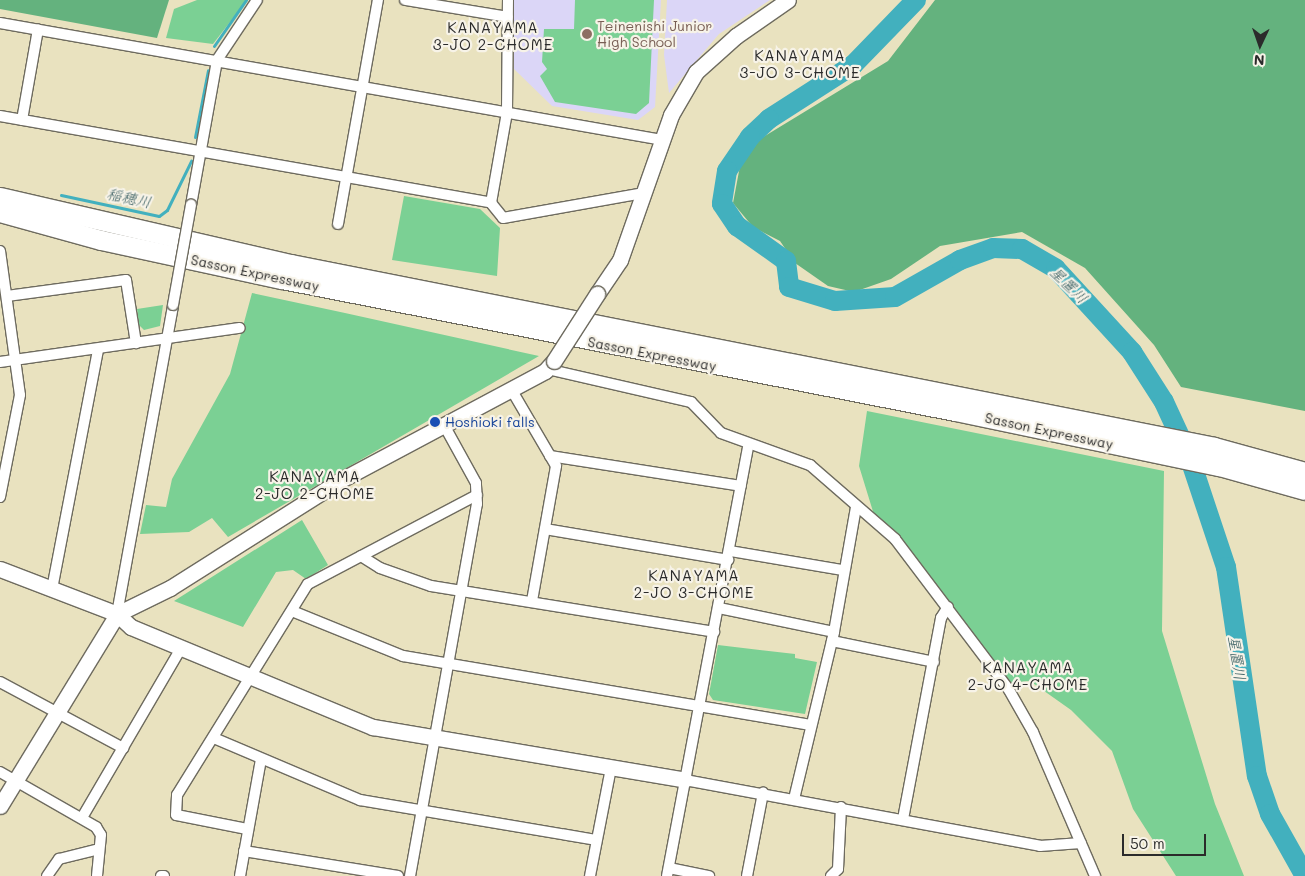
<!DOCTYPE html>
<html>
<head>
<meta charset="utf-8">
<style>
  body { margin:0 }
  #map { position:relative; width:1305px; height:876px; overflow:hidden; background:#e9e2bf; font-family:Mali,"Klee One",sans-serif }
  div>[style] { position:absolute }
  .built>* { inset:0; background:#dbd6f7 }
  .green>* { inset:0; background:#7bd094 }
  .forest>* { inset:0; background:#64b27e }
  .stream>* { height:3px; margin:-1.5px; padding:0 1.5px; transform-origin:1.5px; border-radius:1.5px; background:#42b0be }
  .river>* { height:20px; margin:-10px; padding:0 10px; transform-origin:10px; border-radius:10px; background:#42b0be }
  .roads { filter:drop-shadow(1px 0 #6e6b5f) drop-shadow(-1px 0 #6e6b5f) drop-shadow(0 1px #6e6b5f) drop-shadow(0 -1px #6e6b5f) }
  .street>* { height:10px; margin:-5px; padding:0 5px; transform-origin:5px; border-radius:5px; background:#fff }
  .secondary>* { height:15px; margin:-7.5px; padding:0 7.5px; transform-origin:7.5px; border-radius:7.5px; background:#fff }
  .highway>* { height:19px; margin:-9.5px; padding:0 9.5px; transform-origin:9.5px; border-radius:9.5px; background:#fff }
  .bridges { filter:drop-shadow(1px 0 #6e6b5f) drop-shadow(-1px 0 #6e6b5f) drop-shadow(0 1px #6e6b5f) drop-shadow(0 -1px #6e6b5f) }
  .street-bridge>* { height:10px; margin:-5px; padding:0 5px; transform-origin:5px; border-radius:5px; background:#fff }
  .secondary-bridge>* { height:15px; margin:-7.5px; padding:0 7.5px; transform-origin:7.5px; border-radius:7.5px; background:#fff }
  .dots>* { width:14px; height:14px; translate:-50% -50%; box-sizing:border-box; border:2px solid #f7f3e8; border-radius:50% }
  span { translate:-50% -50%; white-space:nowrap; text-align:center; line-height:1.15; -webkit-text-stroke:4.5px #f7f3e8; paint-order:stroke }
  .education-label { font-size:14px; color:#785e54 }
  .left { translate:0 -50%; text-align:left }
  .street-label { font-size:14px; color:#2b2b2b }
  .transit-label { font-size:14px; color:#164399 }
  .neighbourhood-label { font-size:15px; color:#2b2b2b; letter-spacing:1px }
  .water-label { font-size:15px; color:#335a5e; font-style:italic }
  .north { position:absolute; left:1235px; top:20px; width:50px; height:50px; -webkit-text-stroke:4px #f7f3e8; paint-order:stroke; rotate:183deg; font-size:14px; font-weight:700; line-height:20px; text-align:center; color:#2b2b2b }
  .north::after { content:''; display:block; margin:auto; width:18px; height:22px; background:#2b2b2b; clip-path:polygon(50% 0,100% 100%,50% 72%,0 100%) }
  .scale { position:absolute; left:1122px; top:834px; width:84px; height:22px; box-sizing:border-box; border:2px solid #2b2b2b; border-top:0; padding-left:6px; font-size:15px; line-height:18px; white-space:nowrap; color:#2b2b2b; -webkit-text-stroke:4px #f7f3e8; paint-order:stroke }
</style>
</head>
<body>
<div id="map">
  <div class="built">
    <i style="clip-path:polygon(514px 0,661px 0,655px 107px,638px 120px,552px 106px,514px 69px)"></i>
    <i style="clip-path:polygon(667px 0,770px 0,719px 34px,669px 93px,664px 55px)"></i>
  </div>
  <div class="green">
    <i style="clip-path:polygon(197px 0,247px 0,213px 44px,166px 38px,174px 9px)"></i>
    <i style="clip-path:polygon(575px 0,654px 0,649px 103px,636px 114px,555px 102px,540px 76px,547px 69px,542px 62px,544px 29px,574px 29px)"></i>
    <i style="clip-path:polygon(404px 196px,480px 209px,500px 228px,497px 276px,392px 260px)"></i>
    <i style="clip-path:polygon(252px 293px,345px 313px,539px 356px,228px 537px,212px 518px,189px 532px,140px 534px,146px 505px,166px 507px,172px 479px,230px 374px)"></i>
    <i style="clip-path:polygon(163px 305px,160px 326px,144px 330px,139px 325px,137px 309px)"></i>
    <i style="clip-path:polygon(867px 411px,1164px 471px,1162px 631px,1215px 804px,1244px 876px,1176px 876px,1133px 809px,1112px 751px,1071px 710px,1030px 681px,1008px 683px,901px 542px,875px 518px,859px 466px)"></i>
    <i style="clip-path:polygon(302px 520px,328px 565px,306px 579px,293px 570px,276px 572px,243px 627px,174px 601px)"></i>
    <i style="clip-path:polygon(718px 645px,795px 654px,795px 658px,817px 662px,805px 714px,713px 700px,709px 694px)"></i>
  </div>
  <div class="forest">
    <i style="clip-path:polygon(0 0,169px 0,157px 38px,0 9px)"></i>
    <i style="clip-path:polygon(935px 0,1305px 0,1305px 411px,1181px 387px,1154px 345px,1085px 268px,1022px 232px,940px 246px,891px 279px,854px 292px,828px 286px,795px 263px,780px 241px,753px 227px,733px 203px,740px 166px,760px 139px,888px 61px)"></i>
  </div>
  <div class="stream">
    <i style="left:214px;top:46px;width:56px;rotate:-55.2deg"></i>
    <i style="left:195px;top:137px;width:68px;rotate:-79deg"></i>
    <i style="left:61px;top:195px;width:100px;rotate:12.1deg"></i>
    <i style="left:159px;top:216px;width:10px;rotate:-37deg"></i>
    <i style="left:167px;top:210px;width:55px;rotate:-63.9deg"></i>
  </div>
  <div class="river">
    <i style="left:916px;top:0;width:91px;rotate:134.1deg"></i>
    <i style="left:853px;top:65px;width:100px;rotate:147.3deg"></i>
    <i style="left:769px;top:119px;width:26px;rotate:137deg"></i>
    <i style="left:750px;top:137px;width:41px;rotate:124.1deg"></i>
    <i style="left:727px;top:171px;width:33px;rotate:99deg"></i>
    <i style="left:722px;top:204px;width:27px;rotate:56deg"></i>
    <i style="left:737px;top:226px;width:60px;rotate:35.5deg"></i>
    <i style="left:786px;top:261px;width:26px;rotate:83deg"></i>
    <i style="left:789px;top:287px;width:48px;rotate:16.9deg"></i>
    <i style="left:835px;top:301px;width:60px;rotate:-3.8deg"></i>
    <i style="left:895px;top:297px;width:75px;rotate:-29.6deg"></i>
    <i style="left:960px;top:260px;width:35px;rotate:-20deg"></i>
    <i style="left:993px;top:248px;width:29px;rotate:2deg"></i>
    <i style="left:1022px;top:249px;width:39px;rotate:30deg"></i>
    <i style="left:1056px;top:269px;width:113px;rotate:47.5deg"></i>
    <i style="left:1132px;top:352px;width:59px;rotate:57.4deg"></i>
    <i style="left:1164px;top:402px;width:60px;rotate:65.2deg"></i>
    <i style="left:1189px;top:456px;width:117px;rotate:71.6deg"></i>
    <i style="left:1226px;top:567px;width:211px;rotate:81.6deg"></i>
    <i style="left:1257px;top:776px;width:40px;rotate:71.1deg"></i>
    <i style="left:1270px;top:814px;width:71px;rotate:60.6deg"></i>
  </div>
  <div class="roads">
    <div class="street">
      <i style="left:405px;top:0;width:104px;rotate:9.4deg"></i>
      <i style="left:0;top:23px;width:672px;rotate:10.02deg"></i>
      <i style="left:0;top:116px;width:499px;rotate:10deg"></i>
      <i style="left:491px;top:203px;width:19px;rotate:51deg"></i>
      <i style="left:503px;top:218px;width:142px;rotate:-10.1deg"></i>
      <i style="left:22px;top:120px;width:92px;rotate:-80deg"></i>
      <i style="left:491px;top:203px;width:92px;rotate:-80deg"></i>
      <i style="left:507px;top:112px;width:112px;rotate:-89.5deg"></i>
      <i style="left:191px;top:205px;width:147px;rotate:-79.8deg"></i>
      <i style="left:217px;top:60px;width:72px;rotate:-56.3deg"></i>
      <i style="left:338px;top:224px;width:228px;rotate:-79.9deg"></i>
      <i style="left:0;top:251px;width:145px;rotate:82.1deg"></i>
      <i style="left:20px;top:395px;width:104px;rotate:101.1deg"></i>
      <i style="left:7px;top:296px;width:120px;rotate:-7.7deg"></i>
      <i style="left:126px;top:280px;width:64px;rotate:81deg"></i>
      <i style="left:0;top:362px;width:242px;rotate:-8.1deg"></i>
      <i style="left:547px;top:369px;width:148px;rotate:12.9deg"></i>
      <i style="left:691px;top:402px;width:43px;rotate:45.9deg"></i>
      <i style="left:721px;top:433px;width:95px;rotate:19.8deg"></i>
      <i style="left:810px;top:465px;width:113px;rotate:41deg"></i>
      <i style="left:895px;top:539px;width:189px;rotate:52.9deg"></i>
      <i style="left:1009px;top:690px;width:48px;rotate:60.3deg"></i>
      <i style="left:1033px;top:732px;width:157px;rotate:66.7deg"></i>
      <i style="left:511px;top:389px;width:89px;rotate:59.7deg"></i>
      <i style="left:556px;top:466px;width:137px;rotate:100.1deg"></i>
      <i style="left:550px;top:456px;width:193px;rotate:8.9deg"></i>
      <i style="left:545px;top:529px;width:186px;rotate:9.6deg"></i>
      <i style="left:730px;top:551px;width:114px;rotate:9.6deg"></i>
      <i style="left:361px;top:556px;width:22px;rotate:32deg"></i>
      <i style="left:380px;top:568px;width:54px;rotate:19.4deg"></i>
      <i style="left:431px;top:586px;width:287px;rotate:9.2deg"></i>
      <i style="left:52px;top:589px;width:244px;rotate:-79.1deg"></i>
      <i style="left:719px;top:608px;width:117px;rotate:11.8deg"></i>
      <i style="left:292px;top:611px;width:120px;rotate:22.1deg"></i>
      <i style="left:403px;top:656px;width:412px;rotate:9.6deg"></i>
      <i style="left:117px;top:614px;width:314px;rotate:-79.7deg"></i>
      <i style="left:832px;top:641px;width:104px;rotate:11.6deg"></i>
      <i style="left:0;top:682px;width:140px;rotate:28.2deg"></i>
      <i style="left:214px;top:738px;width:159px;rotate:23deg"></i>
      <i style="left:360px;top:800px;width:239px;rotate:9.6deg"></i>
      <i style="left:0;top:772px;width:111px;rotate:29.8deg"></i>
      <i style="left:96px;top:827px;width:9px;rotate:58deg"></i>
      <i style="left:101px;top:835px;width:41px;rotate:95.6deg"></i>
      <i style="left:685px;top:780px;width:361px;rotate:10.5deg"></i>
      <i style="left:1040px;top:846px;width:41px;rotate:-4.2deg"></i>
      <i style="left:794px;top:799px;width:172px;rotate:-76.5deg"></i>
      <i style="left:834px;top:632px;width:127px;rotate:-80deg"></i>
      <i style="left:83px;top:816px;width:194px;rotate:-59.7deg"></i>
      <i style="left:903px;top:819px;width:205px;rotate:-79.3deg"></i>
      <i style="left:941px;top:618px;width:13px;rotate:-58deg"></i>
      <i style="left:247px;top:829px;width:72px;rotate:-168.8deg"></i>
      <i style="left:176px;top:815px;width:20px;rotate:-87deg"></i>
      <i style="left:177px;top:795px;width:248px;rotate:-58.2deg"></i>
      <i style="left:308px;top:584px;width:191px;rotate:-27.8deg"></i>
      <i style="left:244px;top:851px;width:156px;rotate:9.2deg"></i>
      <i style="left:669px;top:868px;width:41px;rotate:11.3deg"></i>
      <i style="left:47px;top:876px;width:21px;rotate:-55deg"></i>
      <i style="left:59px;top:859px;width:41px;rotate:-14deg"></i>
      <i style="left:161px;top:876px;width:3px"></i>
      <i style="left:240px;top:876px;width:119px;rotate:-79.8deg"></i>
      <i style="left:410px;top:876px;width:378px;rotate:-79.8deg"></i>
      <i style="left:477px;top:504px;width:21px;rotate:-93deg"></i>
      <i style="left:476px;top:483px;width:66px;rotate:-118.9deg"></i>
      <i style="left:590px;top:876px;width:110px;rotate:-79deg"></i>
      <i style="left:667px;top:876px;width:440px;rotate:-79.3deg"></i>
      <i style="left:747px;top:876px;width:85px;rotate:-79.1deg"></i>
      <i style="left:831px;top:876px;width:10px;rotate:-45deg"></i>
      <i style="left:838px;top:869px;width:62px;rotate:-87.2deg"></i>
    </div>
    <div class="secondary">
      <i style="left:597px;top:294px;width:41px;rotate:-55.9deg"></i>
      <i style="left:620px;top:260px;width:154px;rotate:-70.6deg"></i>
      <i style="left:671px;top:115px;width:50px;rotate:-59.8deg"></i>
      <i style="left:696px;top:72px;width:54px;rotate:-42deg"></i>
      <i style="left:736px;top:36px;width:63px;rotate:-34.7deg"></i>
      <i style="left:0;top:569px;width:125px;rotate:21deg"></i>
      <i style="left:117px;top:614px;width:19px;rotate:43deg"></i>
      <i style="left:131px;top:627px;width:262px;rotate:22.5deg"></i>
      <i style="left:373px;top:727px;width:316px;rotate:9.6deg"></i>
      <i style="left:0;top:806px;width:225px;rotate:-58.6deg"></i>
      <i style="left:117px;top:614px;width:59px;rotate:-26.1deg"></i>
      <i style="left:170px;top:588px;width:200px;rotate:-32.3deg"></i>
      <i style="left:339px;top:481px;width:234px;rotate:-28.1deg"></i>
      <i style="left:545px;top:371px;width:13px;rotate:-48deg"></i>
    </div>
    <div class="highway">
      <i style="left:0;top:197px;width:299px;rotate:13deg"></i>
      <i style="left:291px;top:264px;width:941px;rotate:11.21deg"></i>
      <i style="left:1214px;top:447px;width:94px;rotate:15.4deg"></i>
      <i style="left:0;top:212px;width:105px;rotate:15.5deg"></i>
      <i style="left:101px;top:240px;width:185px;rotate:12.2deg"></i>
      <i style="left:282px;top:279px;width:686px;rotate:11.1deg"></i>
      <i style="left:955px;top:411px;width:270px;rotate:11.8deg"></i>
      <i style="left:1219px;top:466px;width:89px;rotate:15.6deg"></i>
    </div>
  </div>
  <div class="bridges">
    <div class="street-bridge">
      <i style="left:173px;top:305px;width:102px;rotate:-79.8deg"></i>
    </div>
    <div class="secondary-bridge">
      <i style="left:554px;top:361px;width:80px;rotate:-57.3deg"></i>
    </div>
  </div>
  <div class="dots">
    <i style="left:587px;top:34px;background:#8d6e63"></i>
    <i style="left:435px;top:422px;background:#1a4fb4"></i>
  </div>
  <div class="education-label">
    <span class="left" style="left:597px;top:34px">Teinenishi Junior<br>High School</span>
  </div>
  <div class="street-label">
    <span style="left:255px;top:273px;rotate:12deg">Sasson Expressway</span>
    <span style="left:652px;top:354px;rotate:11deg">Sasson Expressway</span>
    <span style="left:1049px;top:431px;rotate:12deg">Sasson Expressway</span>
  </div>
  <div class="transit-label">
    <span class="left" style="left:445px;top:422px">Hoshioki falls</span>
  </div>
  <div class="neighbourhood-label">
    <span style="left:493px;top:36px">KANAYAMA<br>3-JO 2-CHOME</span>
    <span style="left:800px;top:64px">KANAYAMA<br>3-JO 3-CHOME</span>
    <span style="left:315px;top:485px">KANAYAMA<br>2-JO 2-CHOME</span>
    <span style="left:694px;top:584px">KANAYAMA<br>2-JO 3-CHOME</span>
    <span style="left:1028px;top:676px">KANAYAMA<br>2-JO 4-CHOME</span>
  </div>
  <div class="water-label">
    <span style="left:129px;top:198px;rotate:12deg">稲穂川</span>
    <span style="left:1069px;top:285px;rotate:44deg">星置川</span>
    <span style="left:1237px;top:658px;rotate:81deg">星置川</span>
  </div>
  <div class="north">N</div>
  <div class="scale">50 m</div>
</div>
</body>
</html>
